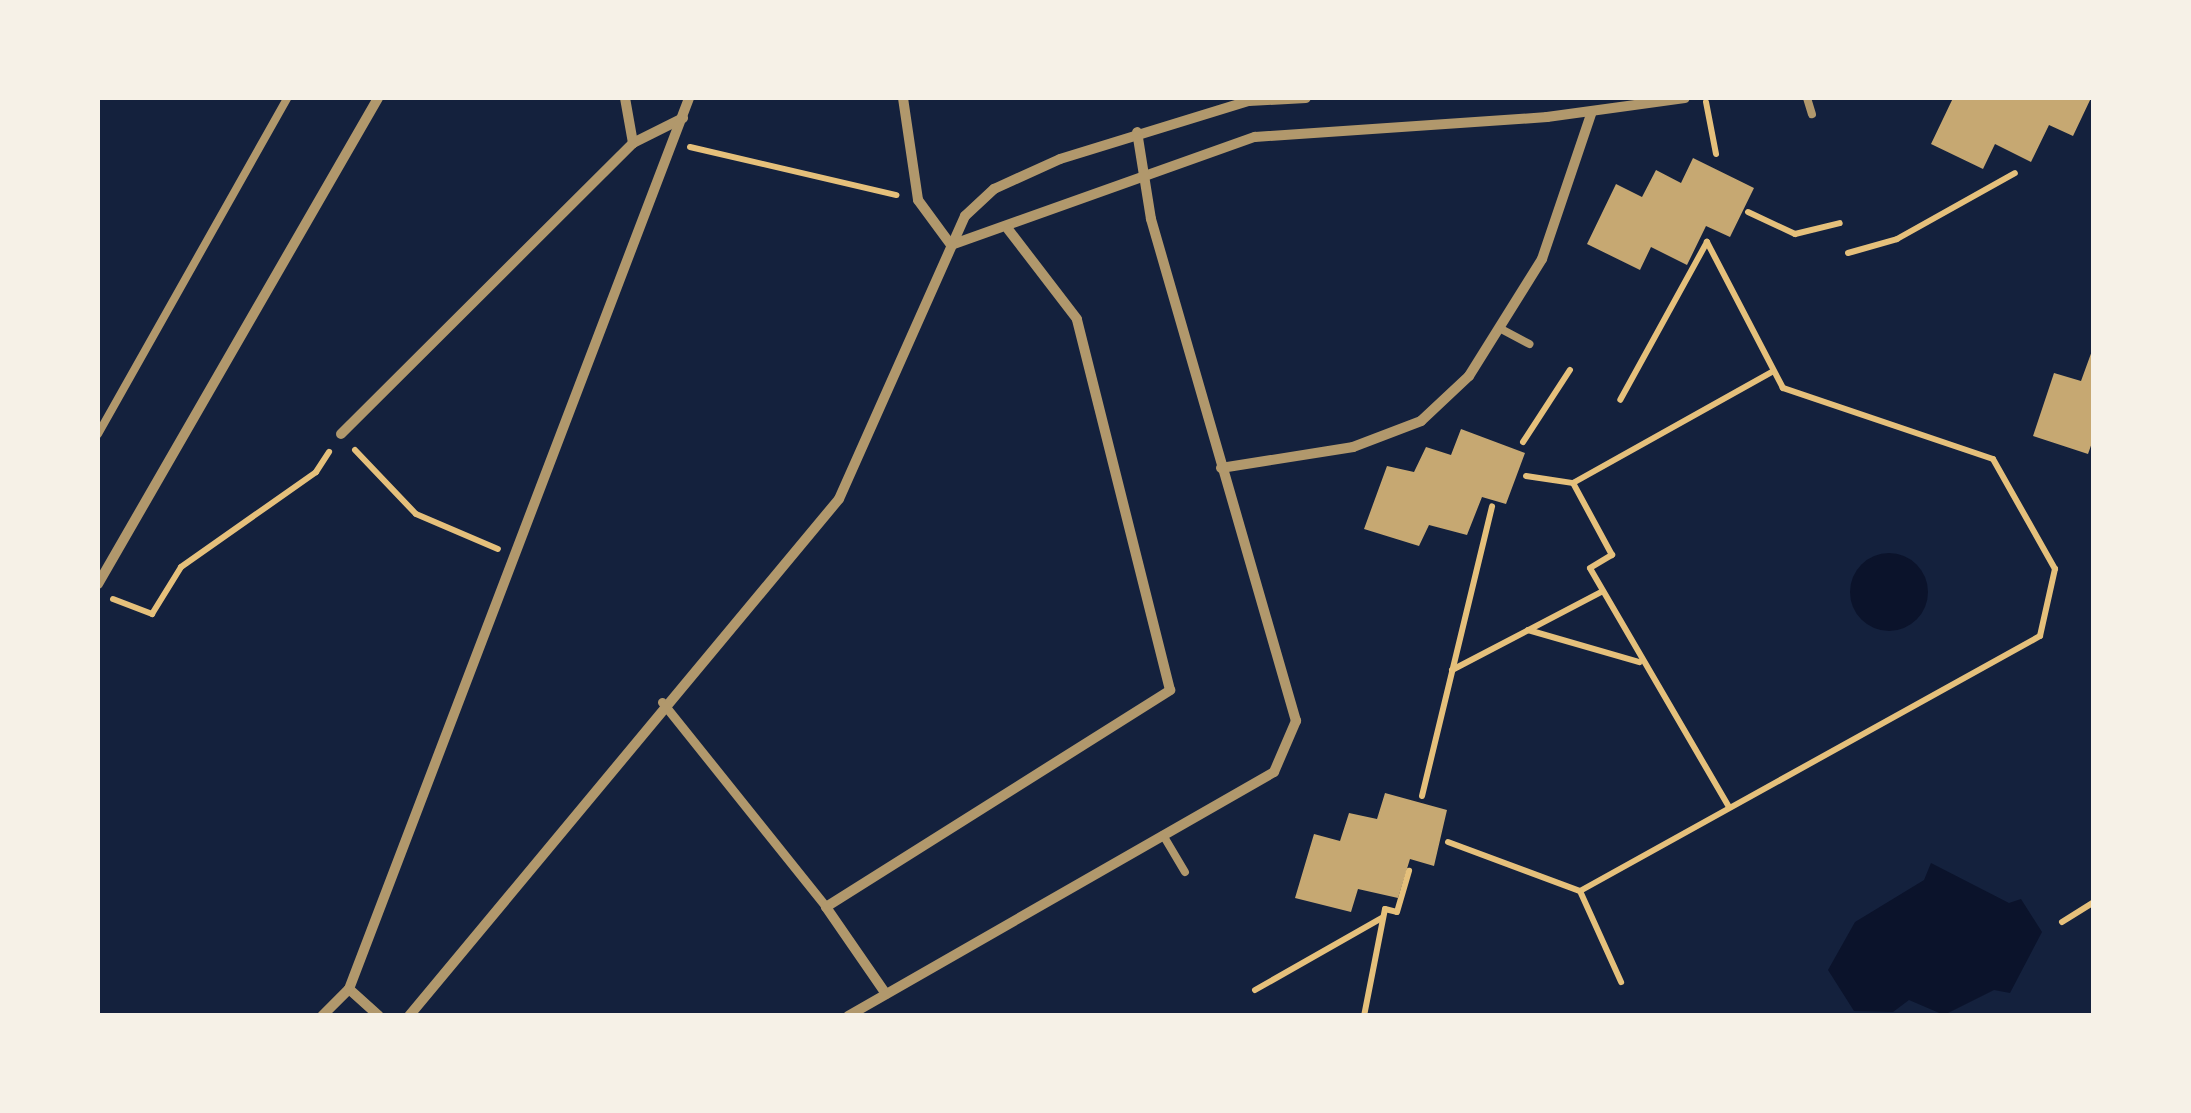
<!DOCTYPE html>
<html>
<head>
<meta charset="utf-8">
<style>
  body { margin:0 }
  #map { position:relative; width:2191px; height:1113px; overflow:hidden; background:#14213d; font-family:"Varela Round",sans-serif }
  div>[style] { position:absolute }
  .water>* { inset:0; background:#0b132b }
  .round { border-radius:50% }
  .building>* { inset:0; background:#c6a872 }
  .path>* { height:6px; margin:-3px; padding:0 3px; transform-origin:3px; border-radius:3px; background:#e5c07b }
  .service>* { height:8px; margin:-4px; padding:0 4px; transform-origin:4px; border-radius:4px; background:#b1986c }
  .pedestrian>* { height:9px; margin:-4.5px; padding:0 4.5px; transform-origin:4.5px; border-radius:4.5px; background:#b1986c }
  .minor>* { height:10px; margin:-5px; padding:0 5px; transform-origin:5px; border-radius:5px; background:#b1986c }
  span { translate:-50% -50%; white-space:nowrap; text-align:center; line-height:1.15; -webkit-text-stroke:10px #f6f1e7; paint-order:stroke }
  .frame { position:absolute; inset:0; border:100px solid #f6f1e7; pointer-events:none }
</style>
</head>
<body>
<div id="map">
  <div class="water">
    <i class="round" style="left:1850px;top:553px;width:78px;height:78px"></i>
    <i style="clip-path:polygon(1931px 863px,2009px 903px,2021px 899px,2042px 932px,2010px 993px,1994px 990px,1944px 1015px,1909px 1000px,1893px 1012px,1854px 1011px,1828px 970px,1855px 922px,1924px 880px)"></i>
  </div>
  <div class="building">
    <i style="clip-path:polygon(1953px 98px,2091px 98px,2073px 136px,2049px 125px,2031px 162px,1995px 144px,1983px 169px,1931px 144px)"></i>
    <i style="clip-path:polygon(1693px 158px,1754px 188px,1730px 237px,1706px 226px,1687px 265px,1651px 247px,1640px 270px,1587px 244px,1616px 184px,1642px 197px,1656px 170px,1681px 183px)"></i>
    <i style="clip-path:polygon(2093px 348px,2094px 437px,2088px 454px,2033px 436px,2054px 373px,2081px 381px)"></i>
    <i style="clip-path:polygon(1461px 429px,1525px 453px,1506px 504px,1482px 497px,1467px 535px,1429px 525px,1419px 546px,1364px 529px,1387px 466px,1414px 472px,1426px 447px,1451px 455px)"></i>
    <i style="clip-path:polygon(1385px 793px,1447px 810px,1434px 866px,1410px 859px,1398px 898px,1358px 889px,1351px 912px,1295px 898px,1314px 834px,1340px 841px,1349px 813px,1377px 819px)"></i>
  </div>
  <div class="path">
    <i style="left:1706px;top:102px;width:53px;rotate:79.1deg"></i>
    <i style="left:690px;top:147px;width:212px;rotate:13.1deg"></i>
    <i style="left:1748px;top:212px;width:52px;rotate:25.1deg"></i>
    <i style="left:1795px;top:234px;width:46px;rotate:-13.7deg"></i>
    <i style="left:1848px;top:253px;width:51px;rotate:-15.9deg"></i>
    <i style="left:1897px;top:239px;width:135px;rotate:-29.2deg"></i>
    <i style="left:1523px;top:442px;width:86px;rotate:-56.9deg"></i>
    <i style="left:355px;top:450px;width:88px;rotate:46.4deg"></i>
    <i style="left:416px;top:514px;width:89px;rotate:23.1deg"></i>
    <i style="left:1526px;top:476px;width:48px;rotate:8.5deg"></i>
    <i style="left:113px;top:599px;width:42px;rotate:21deg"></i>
    <i style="left:152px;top:614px;width:55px;rotate:-58.3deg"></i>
    <i style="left:181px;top:567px;width:165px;rotate:-35.1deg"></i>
    <i style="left:316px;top:472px;width:24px;rotate:-57deg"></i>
    <i style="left:1528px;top:630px;width:116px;rotate:16.1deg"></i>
    <i style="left:1452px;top:670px;width:168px;rotate:-27.6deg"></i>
    <i style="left:1422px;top:796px;width:298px;rotate:-76.4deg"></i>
    <i style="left:1729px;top:807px;width:276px;rotate:-120.2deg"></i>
    <i style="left:1590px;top:568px;width:26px;rotate:-31deg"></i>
    <i style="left:1612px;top:555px;width:82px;rotate:-118.4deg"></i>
    <i style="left:1573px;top:483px;width:229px;rotate:-29.2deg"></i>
    <i style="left:1448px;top:842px;width:141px;rotate:20.4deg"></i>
    <i style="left:1580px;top:891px;width:100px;rotate:65.7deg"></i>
    <i style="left:1580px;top:891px;width:526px;rotate:-29deg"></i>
    <i style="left:2040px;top:636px;width:69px;rotate:-77.4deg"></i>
    <i style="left:2055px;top:569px;width:126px;rotate:-119.4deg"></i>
    <i style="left:1993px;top:459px;width:222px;rotate:-161.3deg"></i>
    <i style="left:1783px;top:388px;width:165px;rotate:-117.5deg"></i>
    <i style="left:1707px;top:242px;width:180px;rotate:118.8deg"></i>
    <i style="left:2062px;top:922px;width:38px;rotate:-32deg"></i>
    <i style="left:1255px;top:990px;width:146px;rotate:-29.6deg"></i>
    <i style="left:1364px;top:1016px;width:109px;rotate:-78.9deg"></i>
    <i style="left:1385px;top:909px;width:12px;rotate:14deg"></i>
    <i style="left:1397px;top:912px;width:43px;rotate:-73.7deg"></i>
  </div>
  <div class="service">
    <i style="left:1807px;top:98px;width:17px;rotate:73deg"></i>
    <i style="left:1503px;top:330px;width:30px;rotate:28deg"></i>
    <i style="left:98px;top:434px;width:386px;rotate:-60.6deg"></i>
    <i style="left:1163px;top:835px;width:43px;rotate:59.3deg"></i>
  </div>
  <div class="pedestrian">
    <i style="left:662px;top:702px;width:263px;rotate:51.3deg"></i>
  </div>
  <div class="minor">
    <i style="left:625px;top:98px;width:46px;rotate:79.9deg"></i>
    <i style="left:903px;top:98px;width:103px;rotate:81.6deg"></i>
    <i style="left:918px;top:200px;width:56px;rotate:53.7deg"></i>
    <i style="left:951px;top:245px;width:323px;rotate:-19.6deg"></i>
    <i style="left:1255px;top:137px;width:293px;rotate:-3.9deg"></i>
    <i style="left:1547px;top:117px;width:139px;rotate:-7.8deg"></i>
    <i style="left:341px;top:434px;width:412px;rotate:-44.9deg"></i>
    <i style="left:633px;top:143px;width:56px;rotate:-26.6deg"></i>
    <i style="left:1221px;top:468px;width:134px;rotate:-9deg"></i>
    <i style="left:1353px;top:447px;width:73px;rotate:-20.9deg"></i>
    <i style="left:1421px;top:421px;width:66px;rotate:-43.2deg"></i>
    <i style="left:1469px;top:376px;width:138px;rotate:-58deg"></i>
    <i style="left:1542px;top:259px;width:156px;rotate:-71.3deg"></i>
    <i style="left:98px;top:584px;width:561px;rotate:-60.05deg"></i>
    <i style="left:349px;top:989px;width:40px;rotate:42deg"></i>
    <i style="left:886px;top:994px;width:106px;rotate:-124.6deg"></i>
    <i style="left:826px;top:907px;width:407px;rotate:-32.2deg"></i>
    <i style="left:1170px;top:690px;width:382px;rotate:-104.1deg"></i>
    <i style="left:1077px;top:319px;width:113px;rotate:-127.5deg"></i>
    <i style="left:322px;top:1016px;width:38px;rotate:-45deg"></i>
    <i style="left:349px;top:989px;width:954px;rotate:-69.11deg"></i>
    <i style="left:409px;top:1016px;width:672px;rotate:-50.25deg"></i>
    <i style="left:839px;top:499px;width:310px;rotate:-66deg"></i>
    <i style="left:965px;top:216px;width:40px;rotate:-43deg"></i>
    <i style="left:994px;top:189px;width:72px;rotate:-24.4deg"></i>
    <i style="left:1060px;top:159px;width:198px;rotate:-17.1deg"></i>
    <i style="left:1249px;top:101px;width:57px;rotate:-3deg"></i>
    <i style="left:848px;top:1016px;width:491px;rotate:-29.8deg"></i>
    <i style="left:1274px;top:772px;width:56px;rotate:-66.7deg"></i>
    <i style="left:1296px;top:721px;width:523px;rotate:-106.11deg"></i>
    <i style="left:1151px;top:219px;width:88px;rotate:-99.1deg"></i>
  </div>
  <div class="frame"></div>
</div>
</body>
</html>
